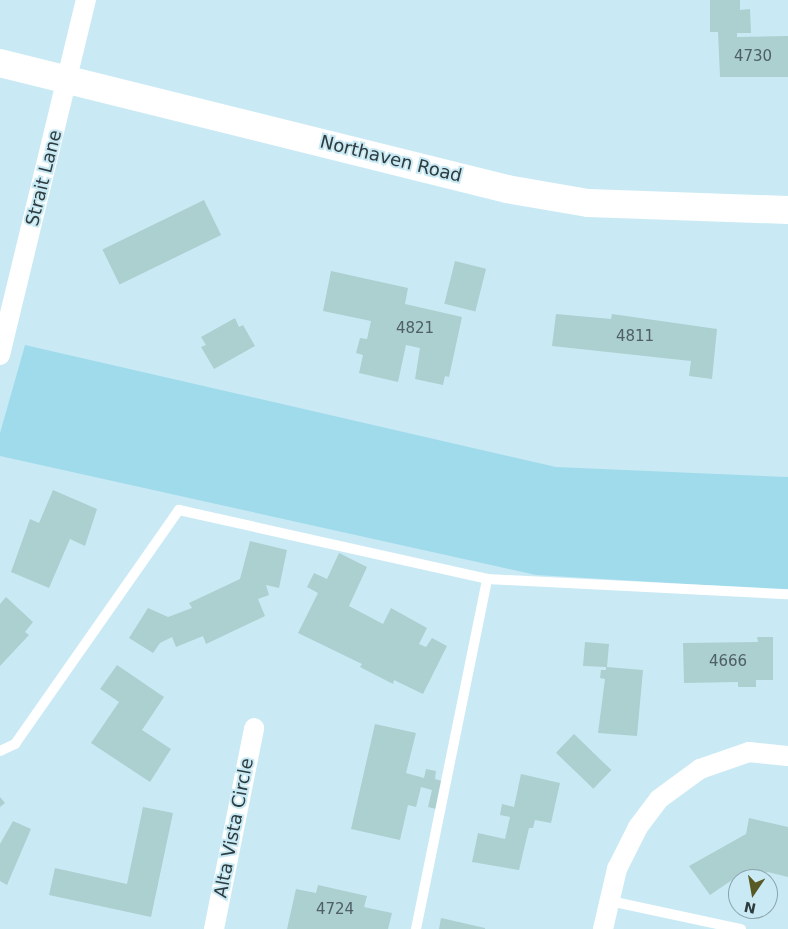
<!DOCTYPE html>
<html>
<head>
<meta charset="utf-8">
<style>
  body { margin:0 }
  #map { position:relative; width:788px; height:929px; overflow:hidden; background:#c9eaf4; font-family:"DejaVu Sans",sans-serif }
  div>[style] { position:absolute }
  .green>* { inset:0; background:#a0dbec }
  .building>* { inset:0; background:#accfcf; transform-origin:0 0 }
  .lane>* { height:10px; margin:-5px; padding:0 5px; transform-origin:5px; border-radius:5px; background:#fff }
  .street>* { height:20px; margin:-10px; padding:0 10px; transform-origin:10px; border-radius:10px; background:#fff }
  .secondary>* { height:28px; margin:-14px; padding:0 14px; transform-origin:14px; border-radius:14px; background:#fff }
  span { translate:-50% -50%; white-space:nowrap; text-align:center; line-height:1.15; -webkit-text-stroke:4px #c9eaf4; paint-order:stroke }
  .number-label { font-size:15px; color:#4e6063 }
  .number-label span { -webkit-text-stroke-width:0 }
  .street-label { font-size:18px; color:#2e3b3f }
  .north { position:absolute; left:728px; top:869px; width:50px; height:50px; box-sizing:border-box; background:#c9eaf4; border:1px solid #8ba4ac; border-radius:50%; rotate:192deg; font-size:14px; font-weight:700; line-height:20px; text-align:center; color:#2e3b3f }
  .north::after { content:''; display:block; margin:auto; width:18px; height:22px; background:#595926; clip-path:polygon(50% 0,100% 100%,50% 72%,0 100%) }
</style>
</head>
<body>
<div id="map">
  <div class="green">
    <i style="clip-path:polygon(25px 345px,556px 467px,788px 477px,788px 590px,536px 575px,0 456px,0 433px)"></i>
  </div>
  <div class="building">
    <i style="clip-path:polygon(710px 0,740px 0,740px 10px,750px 9px,751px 33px,737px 33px,737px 37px,788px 36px,788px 77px,720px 77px,718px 32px,710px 32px)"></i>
    <i style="left:204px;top:200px;width:39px;height:113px;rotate:64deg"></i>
    <i style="left:455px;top:261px;width:32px;height:44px;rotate:14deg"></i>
    <i style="clip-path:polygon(331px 271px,408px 288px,405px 304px,462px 317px,449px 377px,445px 376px,443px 385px,415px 379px,420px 348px,406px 345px,398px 382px,359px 373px,363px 355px,356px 353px,360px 338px,367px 339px,371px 321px,323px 311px)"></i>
    <i style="clip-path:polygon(556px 314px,611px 319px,612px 314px,717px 329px,712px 379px,689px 376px,691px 361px,552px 346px)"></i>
    <i style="clip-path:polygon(235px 318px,239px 327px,243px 325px,255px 346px,214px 369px,201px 347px,206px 345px,201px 337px)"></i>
    <i style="clip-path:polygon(53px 490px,97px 509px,85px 546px,70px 539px,49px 588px,11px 572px,30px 519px,39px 523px)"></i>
    <i style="clip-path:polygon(250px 541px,287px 550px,279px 588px,266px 585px,269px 595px,258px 599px,265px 616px,206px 644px,203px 636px,176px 647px,172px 637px,160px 643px,153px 653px,129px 638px,148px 608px,168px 617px,192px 608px,189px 603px,240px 579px)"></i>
    <i style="clip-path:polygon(339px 553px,367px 567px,349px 606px,383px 624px,391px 608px,427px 628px,419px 644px,426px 647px,432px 638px,447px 646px,423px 694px,394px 680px,393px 684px,360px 667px,362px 664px,298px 633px,318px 593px,307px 587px,314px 573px,327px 579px)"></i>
    <i style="clip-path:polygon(6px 597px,33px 622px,25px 632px,29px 635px,0 666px,0 604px)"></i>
    <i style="clip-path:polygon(757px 637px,773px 637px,773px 680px,756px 680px,756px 687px,738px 687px,738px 682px,684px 683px,683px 643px,758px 642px)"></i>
    <i style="clip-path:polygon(585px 642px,609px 644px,607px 667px,643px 670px,637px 736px,598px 733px,605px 679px,600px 678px,601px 670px,606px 670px,606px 667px,583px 666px)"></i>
    <i style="clip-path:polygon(117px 665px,164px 697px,142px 730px,171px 749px,150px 782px,91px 743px,119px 702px,100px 689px)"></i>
    <i style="clip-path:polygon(375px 724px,416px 733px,406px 773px,424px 778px,426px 769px,436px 771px,435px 779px,442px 781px,436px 809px,428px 807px,432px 790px,421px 787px,416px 807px,408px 805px,400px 840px,351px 829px)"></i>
    <i style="left:574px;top:734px;width:52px;height:26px;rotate:44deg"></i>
    <i style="clip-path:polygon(521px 774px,560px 783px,551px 823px,535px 820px,533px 828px,529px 828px,519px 870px,472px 862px,478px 833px,505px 839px,510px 817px,500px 815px,502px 804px,514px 807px)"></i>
    <i style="clip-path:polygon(0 797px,5px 803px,0 807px)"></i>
    <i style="clip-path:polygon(143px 807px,173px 813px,151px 917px,49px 895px,55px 868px,127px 884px)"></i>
    <i style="clip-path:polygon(749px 818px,788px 827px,788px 877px,768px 872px,754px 879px,748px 869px,710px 895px,689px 866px,746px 834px)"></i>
    <i style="clip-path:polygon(13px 821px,31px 829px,7px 885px,0 881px,0 844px)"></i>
    <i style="clip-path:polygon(318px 885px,367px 896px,364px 907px,392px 913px,388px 929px,287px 929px,296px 889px,316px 893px)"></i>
    <i style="clip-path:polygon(441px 918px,485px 928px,485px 929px,439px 929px)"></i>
  </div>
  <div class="lane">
    <i style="left:0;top:751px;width:17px;rotate:-25deg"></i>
    <i style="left:15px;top:744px;width:286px;rotate:-55deg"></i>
    <i style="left:179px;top:510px;width:316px;rotate:12.6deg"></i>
    <i style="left:610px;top:901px;width:134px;rotate:12.1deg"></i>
    <i style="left:416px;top:929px;width:357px;rotate:-78.5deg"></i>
    <i style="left:487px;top:579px;width:301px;rotate:2.9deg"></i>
  </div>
  <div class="street">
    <i style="left:0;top:355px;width:365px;rotate:-76.4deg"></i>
    <i style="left:214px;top:929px;width:205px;rotate:-78.7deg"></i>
    <i style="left:603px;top:929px;width:62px;rotate:-76.9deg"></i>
    <i style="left:617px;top:869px;width:47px;rotate:-63.4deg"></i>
    <i style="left:638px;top:827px;width:35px;rotate:-53deg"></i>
    <i style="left:659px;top:799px;width:51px;rotate:-36.2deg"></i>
    <i style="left:700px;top:769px;width:52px;rotate:-19.1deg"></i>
    <i style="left:749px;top:752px;width:39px;rotate:6deg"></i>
  </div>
  <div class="secondary">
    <i style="left:0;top:63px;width:522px;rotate:13.96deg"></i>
    <i style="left:507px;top:189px;width:82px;rotate:9.8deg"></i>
    <i style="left:588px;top:203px;width:200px;rotate:2deg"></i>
  </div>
  <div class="number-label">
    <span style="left:753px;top:57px">4730</span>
    <span style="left:415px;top:329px">4821</span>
    <span style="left:635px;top:337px">4811</span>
    <span style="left:728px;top:662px">4666</span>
    <span style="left:335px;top:910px">4724</span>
  </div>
  <div class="street-label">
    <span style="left:391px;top:159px;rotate:14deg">Northaven Road</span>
    <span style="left:44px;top:178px;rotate:-76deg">Strait Lane</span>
    <span style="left:234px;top:828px;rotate:-79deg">Alta Vista Circle</span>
  </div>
  <div class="north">N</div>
</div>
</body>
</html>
